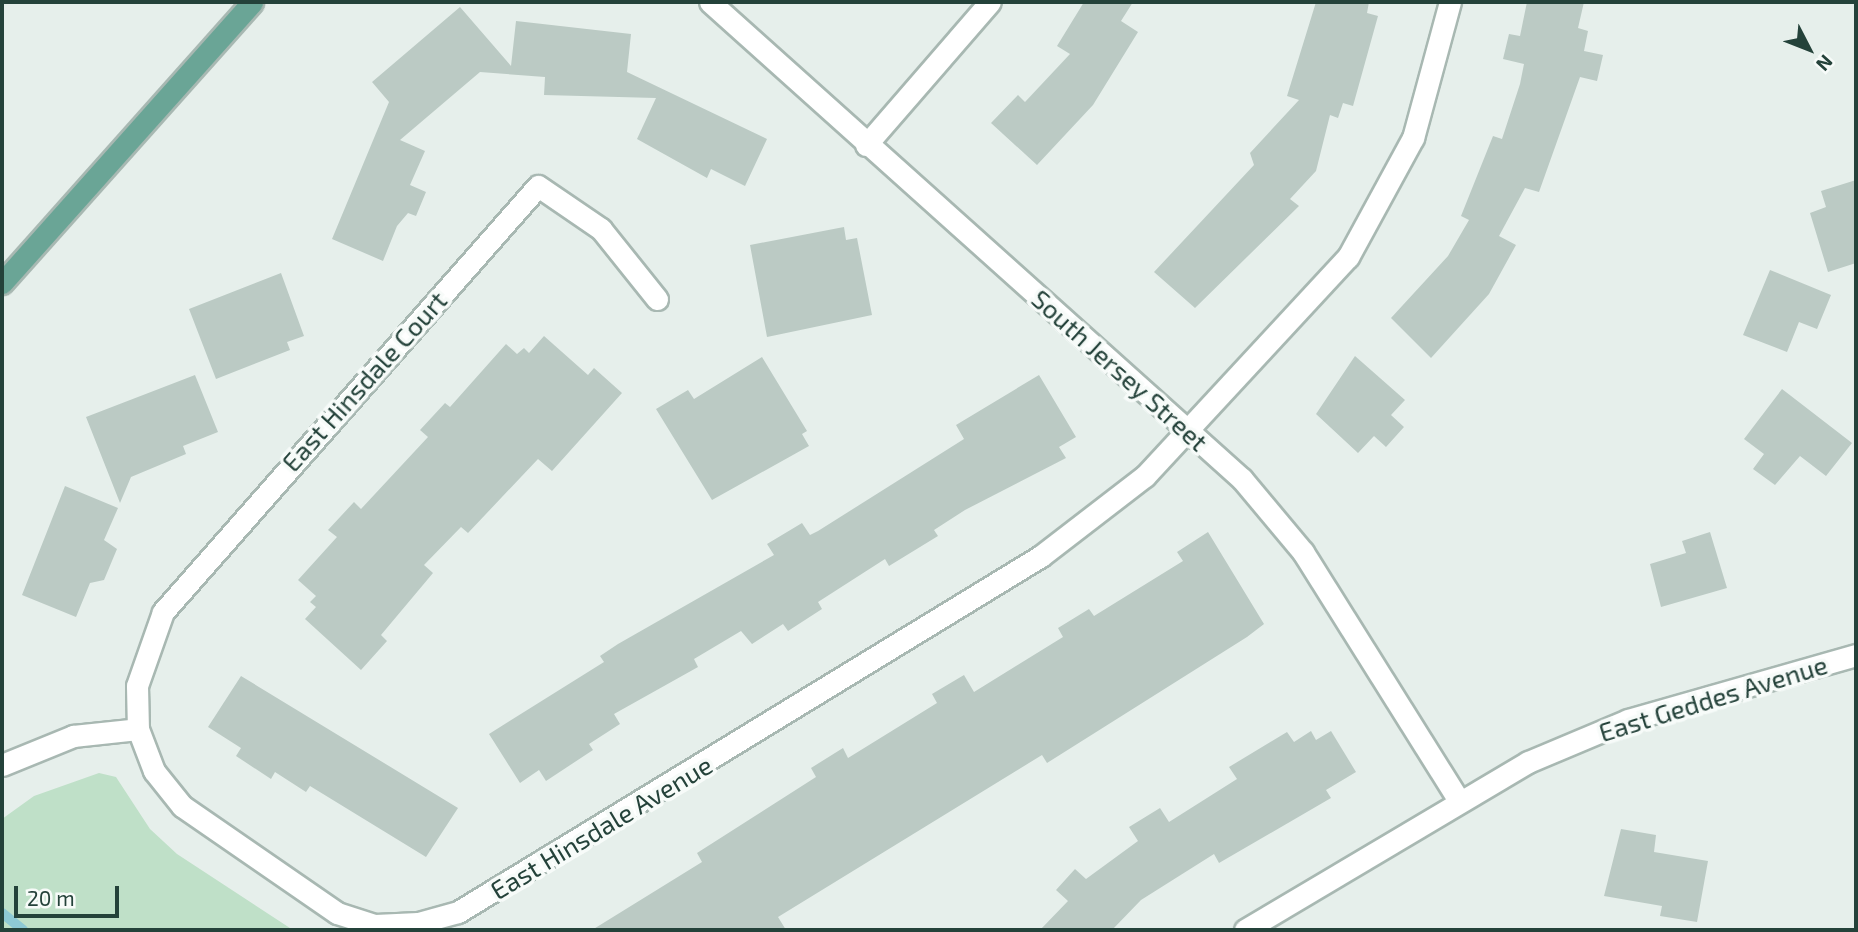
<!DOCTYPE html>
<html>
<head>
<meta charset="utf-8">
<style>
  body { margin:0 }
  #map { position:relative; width:1858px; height:932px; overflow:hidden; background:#e6efeb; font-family:"Exo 2",sans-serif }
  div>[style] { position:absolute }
  .green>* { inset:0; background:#bfe0c8 }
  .stream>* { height:10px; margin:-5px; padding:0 5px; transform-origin:5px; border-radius:5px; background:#8ec9d4 }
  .building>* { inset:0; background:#bbcac4 }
  .roads { filter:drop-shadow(2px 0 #a8b8b2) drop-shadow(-2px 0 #a8b8b2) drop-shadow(0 2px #a8b8b2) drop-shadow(0 -2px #a8b8b2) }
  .minor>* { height:21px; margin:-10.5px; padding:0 10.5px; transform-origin:10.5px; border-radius:10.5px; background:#fff }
  .major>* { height:21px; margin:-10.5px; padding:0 10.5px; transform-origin:10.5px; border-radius:10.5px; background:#6aa596 }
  span { translate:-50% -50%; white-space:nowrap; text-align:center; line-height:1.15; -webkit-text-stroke:7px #f7fbf9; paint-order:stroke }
  .street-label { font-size:26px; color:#24423a }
  .frame { position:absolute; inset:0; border:4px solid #24423a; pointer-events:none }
  .north { position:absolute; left:1774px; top:14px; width:70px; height:70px; -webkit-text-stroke:5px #f7fbf9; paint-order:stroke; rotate:132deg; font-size:19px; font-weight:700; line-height:28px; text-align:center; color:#24423a }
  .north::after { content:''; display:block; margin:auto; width:24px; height:32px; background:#24423a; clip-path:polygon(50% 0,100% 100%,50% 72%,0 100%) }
  .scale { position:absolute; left:14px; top:886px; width:105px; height:32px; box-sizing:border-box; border:4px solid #24423a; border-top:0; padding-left:9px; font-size:21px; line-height:24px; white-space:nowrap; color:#24423a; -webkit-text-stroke:5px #f7fbf9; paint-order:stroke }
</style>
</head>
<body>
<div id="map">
  <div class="green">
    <i style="clip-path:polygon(99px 773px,116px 777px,150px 829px,177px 854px,293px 930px,2px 930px,2px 819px,34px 796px)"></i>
  </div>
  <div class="stream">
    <i style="left:2px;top:913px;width:27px;rotate:39deg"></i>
  </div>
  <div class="building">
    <i style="clip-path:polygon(1084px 2px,1133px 2px,1121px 21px,1138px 32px,1093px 105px,1037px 165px,991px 123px,1018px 95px,1025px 102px,1070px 54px,1057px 46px)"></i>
    <i style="clip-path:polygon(1316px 2px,1369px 2px,1367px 13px,1378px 16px,1353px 106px,1343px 103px,1338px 118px,1330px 115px,1316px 171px,1290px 199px,1299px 206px,1195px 308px,1154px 272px,1254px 165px,1250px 153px,1299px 100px,1287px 96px)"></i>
    <i style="clip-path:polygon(1527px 2px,1584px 2px,1578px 28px,1588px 31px,1584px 51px,1603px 55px,1597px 81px,1580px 77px,1539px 192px,1525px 188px,1499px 236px,1516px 245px,1489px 294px,1431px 358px,1391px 318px,1448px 256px,1469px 220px,1461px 216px,1493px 136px,1502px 139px,1520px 84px,1524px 64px,1503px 59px,1509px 34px,1520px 36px)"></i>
    <i style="clip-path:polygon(460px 7px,511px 66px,516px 21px,631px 34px,627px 72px,767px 139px,745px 186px,711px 169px,707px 178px,637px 139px,656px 98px,544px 95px,545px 77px,480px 72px,400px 140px,425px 151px,410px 185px,426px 192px,416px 216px,408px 213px,397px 226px,383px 261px,332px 239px,389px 102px,372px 82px)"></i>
    <i style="clip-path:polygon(1856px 180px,1856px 263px,1828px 272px,1810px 213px,1826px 207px,1821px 191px)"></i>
    <i style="clip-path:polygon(844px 227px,846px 240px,857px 238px,872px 315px,767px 337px,750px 245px)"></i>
    <i style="clip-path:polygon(1770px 270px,1831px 295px,1817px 329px,1799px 322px,1787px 352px,1743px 335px)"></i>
    <i style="clip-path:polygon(281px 273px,304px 336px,287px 342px,290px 350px,216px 379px,189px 309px)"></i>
    <i style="clip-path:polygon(544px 336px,588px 375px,594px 368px,622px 393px,552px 471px,538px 459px,468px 533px,461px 527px,424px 565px,433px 573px,381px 635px,387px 641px,361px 670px,305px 619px,316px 607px,310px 602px,316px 596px,298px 580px,337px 537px,328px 530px,354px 502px,361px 509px,428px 437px,420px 430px,445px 403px,450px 407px,506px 344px,517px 354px,524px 348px,529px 353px)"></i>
    <i style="clip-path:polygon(1355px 356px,1405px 400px,1391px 415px,1404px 427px,1386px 447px,1374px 436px,1358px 453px,1316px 414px)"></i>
    <i style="clip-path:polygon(762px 357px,807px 431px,802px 434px,809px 446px,712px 500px,656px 409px,688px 390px,694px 399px)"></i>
    <i style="clip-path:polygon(195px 375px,218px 432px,183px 446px,186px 454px,131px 477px,120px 503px,86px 417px)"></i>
    <i style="clip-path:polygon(1039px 375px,1076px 437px,1059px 447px,1066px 458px,965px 510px,934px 530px,938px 536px,889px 566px,885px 559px,818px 602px,822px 609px,788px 631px,783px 624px,752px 644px,741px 631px,694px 659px,698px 667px,614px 714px,620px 724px,589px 744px,593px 750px,546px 781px,539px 770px,520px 783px,489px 734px,604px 662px,600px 656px,618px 644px,774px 555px,767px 544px,802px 523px,810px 535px,818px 531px,964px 439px,956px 425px)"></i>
    <i style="clip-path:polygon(1782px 389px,1852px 443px,1826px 476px,1800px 456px,1775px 485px,1753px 469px,1764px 454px,1744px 439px)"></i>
    <i style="clip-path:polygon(65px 486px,118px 508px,104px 540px,117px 549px,104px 580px,90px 583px,76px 617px,22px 595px)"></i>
    <i style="clip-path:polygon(1208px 532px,1264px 624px,1247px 637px,1047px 763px,1042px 755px,778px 917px,786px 930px,592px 930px,702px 862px,697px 853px,816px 777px,811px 768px,843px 748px,848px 758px,937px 703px,932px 694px,964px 675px,974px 692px,1063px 637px,1058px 628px,1089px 609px,1094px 616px,1183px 561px,1177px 552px)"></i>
    <i style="clip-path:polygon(1710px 532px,1727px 588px,1661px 607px,1650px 564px,1686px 553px,1682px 541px)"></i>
    <i style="clip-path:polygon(241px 676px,458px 808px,426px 857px,310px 786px,306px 792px,275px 772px,271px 779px,236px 756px,241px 748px,208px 727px)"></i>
    <i style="clip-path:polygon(1311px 731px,1316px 740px,1331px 731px,1356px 772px,1326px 790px,1331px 798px,1219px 863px,1214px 854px,1141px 900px,1112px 930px,1040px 930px,1068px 901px,1056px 890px,1075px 869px,1086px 879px,1138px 841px,1129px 827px,1160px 808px,1169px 822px,1237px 779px,1229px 767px,1287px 732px,1294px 742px)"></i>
    <i style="clip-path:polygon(1621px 829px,1656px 835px,1654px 852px,1708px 861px,1697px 922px,1660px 916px,1662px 906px,1604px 896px)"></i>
  </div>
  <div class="roads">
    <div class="minor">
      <i style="left:710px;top:2px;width:715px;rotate:41.88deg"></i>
      <i style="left:1242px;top:479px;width:95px;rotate:50.1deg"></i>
      <i style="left:1303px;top:552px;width:292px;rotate:57.9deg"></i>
      <i style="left:866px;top:145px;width:189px;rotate:-49.1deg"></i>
      <i style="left:657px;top:299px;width:90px;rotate:-128.7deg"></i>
      <i style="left:601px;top:229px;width:76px;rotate:-145.7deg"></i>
      <i style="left:538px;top:186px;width:568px;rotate:131.36deg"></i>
      <i style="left:163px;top:612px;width:78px;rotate:109.4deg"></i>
      <i style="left:137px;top:686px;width:43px;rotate:88.7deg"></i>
      <i style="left:138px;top:729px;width:45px;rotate:69.1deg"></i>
      <i style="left:154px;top:771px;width:45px;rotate:51.3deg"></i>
      <i style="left:182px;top:806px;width:188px;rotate:34.6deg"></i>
      <i style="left:337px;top:913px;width:40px;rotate:18deg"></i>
      <i style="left:375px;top:925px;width:43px;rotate:-2.7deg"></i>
      <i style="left:418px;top:923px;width:41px;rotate:-15.4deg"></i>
      <i style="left:458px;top:912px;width:683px;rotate:-31.41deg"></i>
      <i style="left:1041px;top:556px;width:131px;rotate:-37.6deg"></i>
      <i style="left:1145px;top:476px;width:299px;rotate:-47.2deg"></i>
      <i style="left:1348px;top:257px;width:136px;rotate:-61.4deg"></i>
      <i style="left:1413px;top:138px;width:141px;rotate:-74.8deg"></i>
      <i style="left:2px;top:765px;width:77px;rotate:-22.2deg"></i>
      <i style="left:73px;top:736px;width:65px;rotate:-6.1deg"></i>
      <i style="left:1245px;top:930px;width:329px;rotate:-30.7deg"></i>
      <i style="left:1528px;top:762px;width:108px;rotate:-22.8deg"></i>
      <i style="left:1628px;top:720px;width:237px;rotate:-15.9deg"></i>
    </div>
    <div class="major">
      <i style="left:2px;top:283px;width:376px;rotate:-48.3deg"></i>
    </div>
  </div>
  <div class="street-label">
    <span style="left:1120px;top:370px;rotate:42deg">South Jersey Street</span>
    <span style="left:364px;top:381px;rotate:-48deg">East Hinsdale Court</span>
    <span style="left:1713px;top:698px;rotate:-17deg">East Geddes Avenue</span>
    <span style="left:601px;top:827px;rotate:-31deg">East Hinsdale Avenue</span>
  </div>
  <div class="frame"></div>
  <div class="north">N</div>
  <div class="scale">20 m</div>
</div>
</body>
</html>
